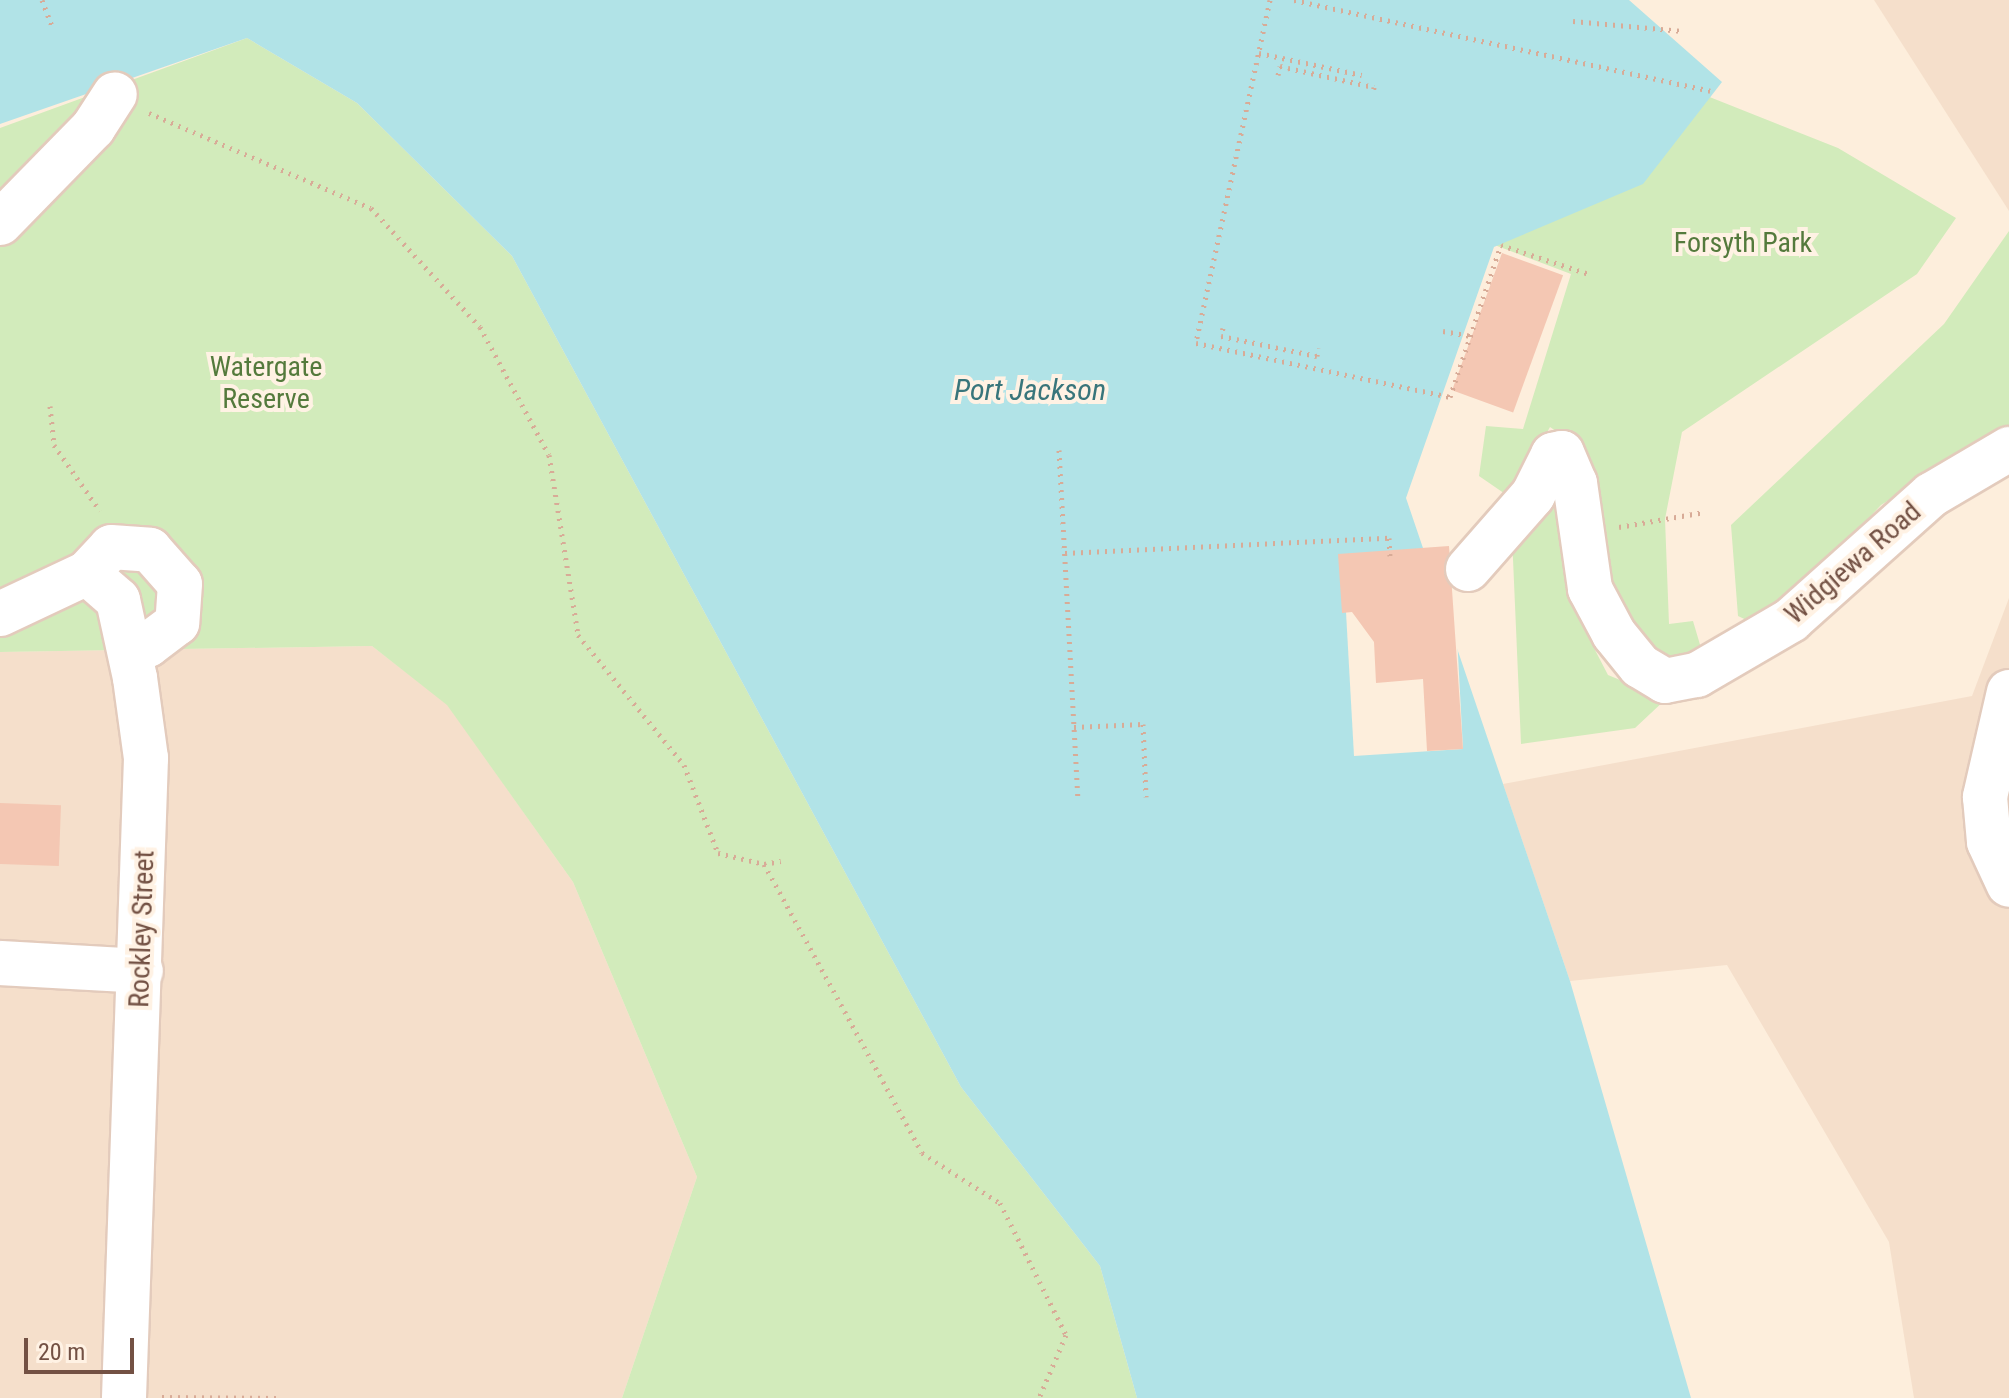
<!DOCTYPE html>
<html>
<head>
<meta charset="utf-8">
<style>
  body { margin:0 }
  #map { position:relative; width:2009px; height:1398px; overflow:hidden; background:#fdeedc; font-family:"Roboto Condensed",sans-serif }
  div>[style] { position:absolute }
  .residential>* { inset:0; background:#f5dfcb }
  .green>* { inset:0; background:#d2ebbb }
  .water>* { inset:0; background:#b1e3e7 }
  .pier>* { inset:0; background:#fdeedc }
  .building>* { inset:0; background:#f4c7b3; transform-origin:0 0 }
  .path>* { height:5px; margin-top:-2.5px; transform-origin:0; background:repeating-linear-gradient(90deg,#d8ab97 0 2px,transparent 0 8px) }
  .roads { filter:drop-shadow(2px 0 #e3cbbc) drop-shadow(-2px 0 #e3cbbc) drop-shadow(0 2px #e3cbbc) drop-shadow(0 -2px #e3cbbc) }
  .minor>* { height:44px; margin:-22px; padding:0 22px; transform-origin:22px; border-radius:22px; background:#fff }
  span { translate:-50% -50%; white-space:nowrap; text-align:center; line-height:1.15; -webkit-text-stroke:8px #fff2e4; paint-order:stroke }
  .park-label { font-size:28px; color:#547a3c }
  .street-label { font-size:28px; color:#735144 }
  .water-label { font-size:30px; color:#38757b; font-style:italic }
  .scale { position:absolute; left:24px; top:1338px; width:110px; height:36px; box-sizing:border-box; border:4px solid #735144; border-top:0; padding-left:10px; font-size:24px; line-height:28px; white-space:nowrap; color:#735144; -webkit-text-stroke:6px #fff2e4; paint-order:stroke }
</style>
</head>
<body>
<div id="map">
  <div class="residential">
    <i style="clip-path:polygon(1874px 0,2009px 0,2009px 211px)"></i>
    <i style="clip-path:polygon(2009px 598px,2009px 1398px,1914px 1398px,1889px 1242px,1727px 965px,1570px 981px,1503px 784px,1972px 696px)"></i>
    <i style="clip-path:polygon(372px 646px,447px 704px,573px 882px,697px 1177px,622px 1398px,0 1398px,0 652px)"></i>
  </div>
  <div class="green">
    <i style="clip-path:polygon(247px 38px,357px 103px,512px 256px,961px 1087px,1100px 1266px,1137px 1398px,622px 1398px,697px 1177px,573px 882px,447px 705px,372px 646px,0 652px,0 128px)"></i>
    <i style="clip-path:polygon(1702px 94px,1838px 148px,1956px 218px,1917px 274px,1682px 432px,1665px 519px,1669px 624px,1693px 621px,1701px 648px,1675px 666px,1628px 636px,1593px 545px,1587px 452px,1550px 427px,1511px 498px,1479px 476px,1486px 426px,1523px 429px,1571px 274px,1492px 244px)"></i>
    <i style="clip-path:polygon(2009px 231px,2009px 425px,1881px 505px,1793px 599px,1757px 625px,1738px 616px,1731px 525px,1944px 324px)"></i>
    <i style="clip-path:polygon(1554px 480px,1595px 650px,1608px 675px,1666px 699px,1635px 728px,1521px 744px,1512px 536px)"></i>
  </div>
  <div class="water">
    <i style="clip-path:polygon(0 0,1629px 0,1722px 82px,1643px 184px,1494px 247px,1406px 498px,1570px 981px,1691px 1398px,1137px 1398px,1100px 1266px,961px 1087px,512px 256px,357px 103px,247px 38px,0 124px)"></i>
  </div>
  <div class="pier">
    <i style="clip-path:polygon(1429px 554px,1457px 636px,1463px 749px,1354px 756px,1343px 558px)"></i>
  </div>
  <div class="building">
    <i style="left:1502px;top:253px;width:65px;height:146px;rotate:20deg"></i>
    <i style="clip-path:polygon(1449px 546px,1463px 749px,1427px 751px,1423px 679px,1376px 683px,1374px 642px,1352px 612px,1342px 613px,1338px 554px)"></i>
    <i style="left:0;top:803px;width:61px;height:61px;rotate:2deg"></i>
  </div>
  <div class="path">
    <i style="left:42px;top:0;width:28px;rotate:69deg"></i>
    <i style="left:1270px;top:0;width:351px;rotate:102.2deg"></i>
    <i style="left:1196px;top:343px;width:260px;rotate:12deg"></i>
    <i style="left:1450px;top:397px;width:160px;rotate:-71.5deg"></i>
    <i style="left:1501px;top:245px;width:93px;rotate:18.2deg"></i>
    <i style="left:1294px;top:0;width:426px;rotate:12.3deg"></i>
    <i style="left:1573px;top:21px;width:110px;rotate:5.2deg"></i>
    <i style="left:1259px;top:53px;width:105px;rotate:12.1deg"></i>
    <i style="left:1278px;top:75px;width:9px;rotate:-77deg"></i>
    <i style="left:1280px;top:66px;width:8px;rotate:14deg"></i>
    <i style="left:1288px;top:68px;width:88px;rotate:12.5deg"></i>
    <i style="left:1374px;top:87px;width:7px;rotate:98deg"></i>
    <i style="left:149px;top:113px;width:241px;rotate:23.2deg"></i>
    <i style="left:371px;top:208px;width:161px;rotate:47.5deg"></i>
    <i style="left:480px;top:327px;width:145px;rotate:61.7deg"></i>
    <i style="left:549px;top:455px;width:182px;rotate:80.8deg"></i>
    <i style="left:578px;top:635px;width:168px;rotate:50.8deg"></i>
    <i style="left:684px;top:765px;width:94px;rotate:68.9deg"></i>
    <i style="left:718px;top:853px;width:47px;rotate:13.4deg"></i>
    <i style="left:764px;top:864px;width:329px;rotate:61.3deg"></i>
    <i style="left:922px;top:1153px;width:93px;rotate:32.7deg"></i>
    <i style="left:1000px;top:1203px;width:148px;rotate:63.4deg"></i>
    <i style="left:1066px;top:1335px;width:69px;rotate:113.2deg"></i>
    <i style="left:1223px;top:328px;width:8px;rotate:104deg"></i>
    <i style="left:1221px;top:336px;width:98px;rotate:11.8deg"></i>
    <i style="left:1317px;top:356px;width:8px;rotate:-83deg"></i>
    <i style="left:1443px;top:331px;width:27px;rotate:10deg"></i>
    <i style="left:50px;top:406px;width:39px;rotate:84deg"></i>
    <i style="left:54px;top:445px;width:80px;rotate:55.1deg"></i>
    <i style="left:1059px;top:450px;width:350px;rotate:86.9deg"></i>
    <i style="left:1619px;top:527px;width:87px;rotate:-9.9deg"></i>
    <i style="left:1065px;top:553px;width:324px;rotate:-2.7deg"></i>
    <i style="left:1389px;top:538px;width:18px;rotate:87deg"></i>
    <i style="left:1074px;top:727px;width:69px;rotate:-2.5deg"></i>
    <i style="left:1143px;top:724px;width:73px;rotate:87.6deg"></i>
    <i style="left:764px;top:864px;width:17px;rotate:-10deg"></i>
    <i style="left:162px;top:1397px;width:115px;rotate:0.5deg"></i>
  </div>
  <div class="roads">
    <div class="minor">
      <i style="left:0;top:223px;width:133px;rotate:-45.6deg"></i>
      <i style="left:93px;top:128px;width:40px;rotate:-57.1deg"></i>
      <i style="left:1468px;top:569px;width:98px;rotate:-48.7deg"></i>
      <i style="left:1533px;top:495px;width:45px;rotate:-63.4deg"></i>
      <i style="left:1553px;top:455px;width:9px;rotate:-13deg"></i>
      <i style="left:1562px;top:453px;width:33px;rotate:67deg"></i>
      <i style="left:1575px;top:483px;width:107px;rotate:81.9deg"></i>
      <i style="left:1590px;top:589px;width:51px;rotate:61.9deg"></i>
      <i style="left:1614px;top:634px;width:41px;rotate:50.9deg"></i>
      <i style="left:1640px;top:666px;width:29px;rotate:31deg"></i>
      <i style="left:1665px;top:681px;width:33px;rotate:-11deg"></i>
      <i style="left:1697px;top:675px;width:109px;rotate:-30.3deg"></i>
      <i style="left:1791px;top:620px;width:188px;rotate:-41.8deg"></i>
      <i style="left:1931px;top:495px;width:91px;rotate:-30.5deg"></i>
      <i style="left:87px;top:573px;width:35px;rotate:-47deg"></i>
      <i style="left:111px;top:547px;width:39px;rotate:4deg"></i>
      <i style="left:150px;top:550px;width:45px;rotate:48.6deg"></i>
      <i style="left:180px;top:584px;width:39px;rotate:94deg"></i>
      <i style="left:177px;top:623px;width:36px;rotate:143deg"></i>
      <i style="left:148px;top:645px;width:20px;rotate:-177deg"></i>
      <i style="left:0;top:614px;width:96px;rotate:-25.2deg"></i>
      <i style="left:87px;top:573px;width:41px;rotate:41.1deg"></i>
      <i style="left:118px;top:600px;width:80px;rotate:77.7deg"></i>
      <i style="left:135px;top:678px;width:81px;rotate:82.2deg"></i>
      <i style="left:146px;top:758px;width:640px;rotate:91.97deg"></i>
      <i style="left:2009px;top:692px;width:108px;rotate:102.9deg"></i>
      <i style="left:1985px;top:797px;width:45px;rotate:84.9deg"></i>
      <i style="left:1989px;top:842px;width:47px;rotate:65.1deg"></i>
      <i style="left:0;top:963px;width:141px;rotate:3.2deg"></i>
    </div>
  </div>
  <div class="park-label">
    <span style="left:1743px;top:243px">Forsyth Park</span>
    <span style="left:266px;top:383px">Watergate<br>Reserve</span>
  </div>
  <div class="street-label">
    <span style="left:1853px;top:563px;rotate:-41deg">Widgiewa Road</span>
    <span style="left:142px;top:929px;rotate:-88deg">Rockley Street</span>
  </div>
  <div class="water-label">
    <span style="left:1030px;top:390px">Port Jackson</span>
  </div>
  <div class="scale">20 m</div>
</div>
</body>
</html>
